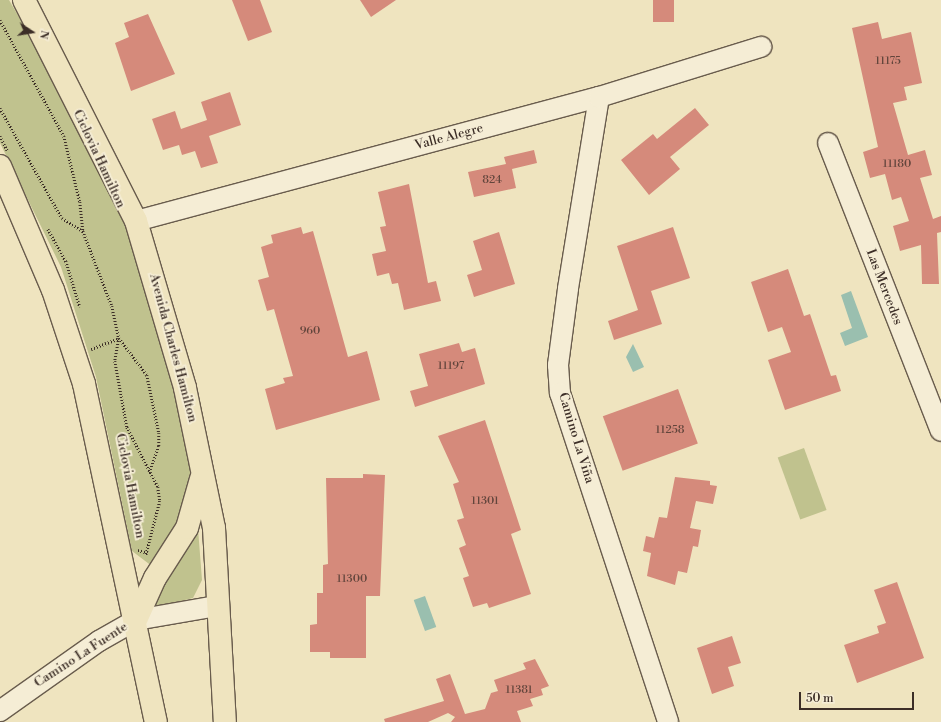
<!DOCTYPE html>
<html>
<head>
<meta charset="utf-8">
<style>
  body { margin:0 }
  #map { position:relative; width:941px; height:722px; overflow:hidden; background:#efe4bf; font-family:"Libre Bodoni",serif }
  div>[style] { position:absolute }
  .green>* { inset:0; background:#c0c28e; transform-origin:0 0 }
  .water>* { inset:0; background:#9abfaf; transform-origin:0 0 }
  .building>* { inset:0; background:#d58a7b; transform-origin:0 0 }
  .path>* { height:2.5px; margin-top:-1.25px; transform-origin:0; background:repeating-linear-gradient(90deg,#3c2e27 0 1px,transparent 0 3px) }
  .roads { filter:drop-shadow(1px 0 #695c4d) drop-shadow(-1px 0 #695c4d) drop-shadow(0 1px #695c4d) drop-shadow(0 -1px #695c4d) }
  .minor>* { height:20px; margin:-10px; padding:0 10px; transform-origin:10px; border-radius:10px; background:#f5edd5 }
  .major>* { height:22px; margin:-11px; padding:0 11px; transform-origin:11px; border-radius:11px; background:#efe4bf }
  span { translate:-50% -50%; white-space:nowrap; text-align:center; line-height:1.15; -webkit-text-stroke:3.5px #f5edd5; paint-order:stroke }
  .number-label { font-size:11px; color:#62453c }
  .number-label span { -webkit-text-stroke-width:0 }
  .street-label { font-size:13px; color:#3c2e27 }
  .north { position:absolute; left:12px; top:12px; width:40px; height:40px; -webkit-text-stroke:3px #f5edd5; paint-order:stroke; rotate:102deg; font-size:11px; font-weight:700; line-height:16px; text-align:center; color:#3c2e27 }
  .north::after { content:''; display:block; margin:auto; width:14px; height:18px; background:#3c2e27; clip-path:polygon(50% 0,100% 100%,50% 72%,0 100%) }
  .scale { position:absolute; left:799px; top:692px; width:115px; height:18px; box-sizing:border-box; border:2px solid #3c2e27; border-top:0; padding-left:5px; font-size:12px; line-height:14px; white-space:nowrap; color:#3c2e27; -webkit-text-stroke:3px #f5edd5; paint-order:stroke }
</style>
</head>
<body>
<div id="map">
  <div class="green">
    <i style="clip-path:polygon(0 0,9px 0,100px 156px,124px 220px,175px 391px,194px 477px,202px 580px,193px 598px,157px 607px,152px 605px,165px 576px,132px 551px,96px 377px,61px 267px,0 143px)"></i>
    <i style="left:804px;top:448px;width:66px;height:28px;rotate:70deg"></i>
  </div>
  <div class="water">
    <i style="clip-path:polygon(851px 291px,868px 337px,845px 346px,840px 333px,852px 328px,841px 295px)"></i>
    <i style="clip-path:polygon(633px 344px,644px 367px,633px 372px,626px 357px)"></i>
    <i style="left:425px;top:596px;width:33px;height:12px;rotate:70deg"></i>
  </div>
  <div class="building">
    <i style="clip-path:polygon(232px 0,260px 0,272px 32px,248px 41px)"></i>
    <i style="clip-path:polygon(360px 0,396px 0,371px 17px)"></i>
    <i style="left:653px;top:0;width:21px;height:22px"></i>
    <i style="clip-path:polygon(148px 14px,175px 74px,131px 91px,115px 43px,129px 37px,124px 23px)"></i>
    <i style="clip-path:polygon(878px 22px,882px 39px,911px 32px,922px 83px,904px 87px,907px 100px,893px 103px,908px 155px,925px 150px,932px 175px,920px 178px,933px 219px,941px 216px,941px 232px,937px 233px,939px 284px,922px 284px,921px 245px,900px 251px,893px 226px,909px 221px,901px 197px,892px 200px,885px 174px,870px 178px,863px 152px,878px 147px,852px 28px)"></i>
    <i style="clip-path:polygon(230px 92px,241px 125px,209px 136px,218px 163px,201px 168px,195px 151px,182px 155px,179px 145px,163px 150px,152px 119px,175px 111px,181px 129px,207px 120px,201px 102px)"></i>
    <i style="clip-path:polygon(695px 108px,709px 125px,670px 157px,680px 169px,649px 195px,621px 160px,653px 134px,657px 139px)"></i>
    <i style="clip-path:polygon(534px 150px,537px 163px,512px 169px,516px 188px,474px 197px,468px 172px,506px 164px,504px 157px)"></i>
    <i style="clip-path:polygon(409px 184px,428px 283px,436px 281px,441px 301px,404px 310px,398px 283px,392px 284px,389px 273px,377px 276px,372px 254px,386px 251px,380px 227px,386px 226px,378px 192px)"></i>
    <i style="clip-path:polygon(301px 227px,303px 234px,313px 231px,348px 357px,367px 351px,380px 400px,276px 430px,265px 389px,285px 383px,283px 378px,293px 376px,274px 309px,267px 311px,258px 280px,269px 277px,261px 247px,273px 243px,271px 235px)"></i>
    <i style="clip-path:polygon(673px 227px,690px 278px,651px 291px,662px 324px,614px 340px,608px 321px,638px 310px,617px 246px)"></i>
    <i style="clip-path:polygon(499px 232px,515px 284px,474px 297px,467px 275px,482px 270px,473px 241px)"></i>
    <i style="clip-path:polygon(788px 269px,804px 316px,810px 314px,831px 376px,836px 375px,841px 391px,785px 410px,768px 360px,791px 352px,782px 327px,768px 332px,751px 282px)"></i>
    <i style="clip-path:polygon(459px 343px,462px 352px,475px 348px,485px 384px,415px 407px,410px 391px,428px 386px,419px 354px)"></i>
    <i style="left:678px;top:389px;width:58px;height:80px;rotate:70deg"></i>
    <i style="clip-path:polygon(485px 420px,521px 530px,511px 534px,531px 594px,489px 608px,487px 603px,473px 607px,463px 578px,469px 576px,459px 548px,466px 545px,457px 520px,464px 518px,453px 484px,459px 482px,438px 436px)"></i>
    <i style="clip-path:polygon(363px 474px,385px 475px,380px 596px,366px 596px,366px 658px,330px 658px,330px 652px,310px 652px,310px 625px,317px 624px,317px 593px,323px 593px,323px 565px,328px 564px,326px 478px,363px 478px)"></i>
    <i style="clip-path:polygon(675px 477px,710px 481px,710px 485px,717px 486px,713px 504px,696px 501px,690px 528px,701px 530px,698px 547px,693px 546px,687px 573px,678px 571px,675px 585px,647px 576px,651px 553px,643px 551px,646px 536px,654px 538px,659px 517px,667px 518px)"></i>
    <i style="clip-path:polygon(897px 582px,924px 658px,857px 683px,844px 645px,879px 633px,877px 626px,886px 623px,874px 590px)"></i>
    <i style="clip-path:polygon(732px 636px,741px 663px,728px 667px,734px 686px,712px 694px,697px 648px)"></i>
    <i style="clip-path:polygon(535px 659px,549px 686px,541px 689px,543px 695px,530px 699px,533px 706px,517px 711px,521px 722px,451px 722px,455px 717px,448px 713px,428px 722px,385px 722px,384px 719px,444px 701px,436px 679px,450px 674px,465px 714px,485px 709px,491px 693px,498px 691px,494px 680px,526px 669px,523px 663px)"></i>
  </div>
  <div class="path">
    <i style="left:0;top:20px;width:132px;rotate:61.1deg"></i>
    <i style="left:64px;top:136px;width:68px;rotate:76.4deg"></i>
    <i style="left:80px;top:202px;width:29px;rotate:84deg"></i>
    <i style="left:83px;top:231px;width:80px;rotate:68.9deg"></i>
    <i style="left:112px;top:306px;width:33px;rotate:78deg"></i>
    <i style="left:119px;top:338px;width:23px;rotate:100deg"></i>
    <i style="left:115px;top:361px;width:67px;rotate:79.7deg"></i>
    <i style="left:127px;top:427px;width:68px;rotate:62.7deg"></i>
    <i style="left:158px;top:487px;width:14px;rotate:82deg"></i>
    <i style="left:160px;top:501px;width:56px;rotate:104.5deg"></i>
    <i style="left:0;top:108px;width:126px;rotate:60.6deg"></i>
    <i style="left:62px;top:218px;width:25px;rotate:32deg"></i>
    <i style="left:0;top:136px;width:16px;rotate:63deg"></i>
    <i style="left:48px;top:229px;width:37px;rotate:61deg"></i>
    <i style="left:66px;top:261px;width:48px;rotate:73.1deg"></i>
    <i style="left:91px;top:349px;width:30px;rotate:-21deg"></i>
    <i style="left:119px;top:338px;width:46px;rotate:52.9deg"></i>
    <i style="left:147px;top:375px;width:59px;rotate:78.3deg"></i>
    <i style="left:159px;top:433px;width:13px;rotate:90deg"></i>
    <i style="left:159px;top:446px;width:29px;rotate:110deg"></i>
    <i style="left:138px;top:550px;width:10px;rotate:17deg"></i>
  </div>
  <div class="roads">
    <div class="minor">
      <i style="left:599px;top:97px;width:194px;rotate:99.2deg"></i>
      <i style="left:568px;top:289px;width:77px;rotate:97.5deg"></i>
      <i style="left:558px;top:365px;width:28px;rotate:86deg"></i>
      <i style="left:560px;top:393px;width:346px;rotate:71.8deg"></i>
      <i style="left:828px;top:143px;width:309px;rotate:68.6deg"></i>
      <i style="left:136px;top:221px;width:479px;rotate:-15deg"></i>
      <i style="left:599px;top:97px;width:170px;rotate:-17.2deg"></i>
      <i style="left:0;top:711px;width:121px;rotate:-35.3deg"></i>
      <i style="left:99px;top:641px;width:43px;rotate:-29.6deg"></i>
      <i style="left:136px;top:620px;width:81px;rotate:-9.9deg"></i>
    </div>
    <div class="major">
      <i style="left:24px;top:0;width:248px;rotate:63.1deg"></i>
      <i style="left:136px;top:221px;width:174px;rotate:73.6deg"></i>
      <i style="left:185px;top:388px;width:143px;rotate:78.3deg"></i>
      <i style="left:214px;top:528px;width:194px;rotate:86.8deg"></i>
      <i style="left:0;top:166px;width:135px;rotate:66.9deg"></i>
      <i style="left:53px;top:290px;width:99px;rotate:71.7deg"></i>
      <i style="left:84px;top:384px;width:346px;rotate:78deg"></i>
      <i style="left:136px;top:620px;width:46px;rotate:-65.7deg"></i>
      <i style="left:155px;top:578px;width:59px;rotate:-57.4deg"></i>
      <i style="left:187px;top:528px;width:51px;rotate:-74.1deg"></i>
    </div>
  </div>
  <div class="number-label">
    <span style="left:888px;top:61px">11175</span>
    <span style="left:897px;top:164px">11180</span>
    <span style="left:492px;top:180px">824</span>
    <span style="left:310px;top:331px">960</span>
    <span style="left:451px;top:366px">11197</span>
    <span style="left:670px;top:430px">11258</span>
    <span style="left:485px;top:501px">11301</span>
    <span style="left:352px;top:579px">11300</span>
    <span style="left:519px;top:690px">11381</span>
  </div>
  <div class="street-label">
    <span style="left:449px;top:137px;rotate:-15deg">Valle Alegre</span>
    <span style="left:99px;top:159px;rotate:65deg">Ciclovia Hamilton</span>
    <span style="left:884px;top:287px;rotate:69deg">Las Mercedes</span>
    <span style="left:173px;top:348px;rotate:75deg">Avenida Charles Hamilton</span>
    <span style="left:576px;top:438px;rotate:73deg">Camino La Viña</span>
    <span style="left:130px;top:486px;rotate:79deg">Ciclovia Hamilton</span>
    <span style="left:81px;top:655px;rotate:-33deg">Camino La Fuente</span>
  </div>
  <div class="north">N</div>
  <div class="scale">50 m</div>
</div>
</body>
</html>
